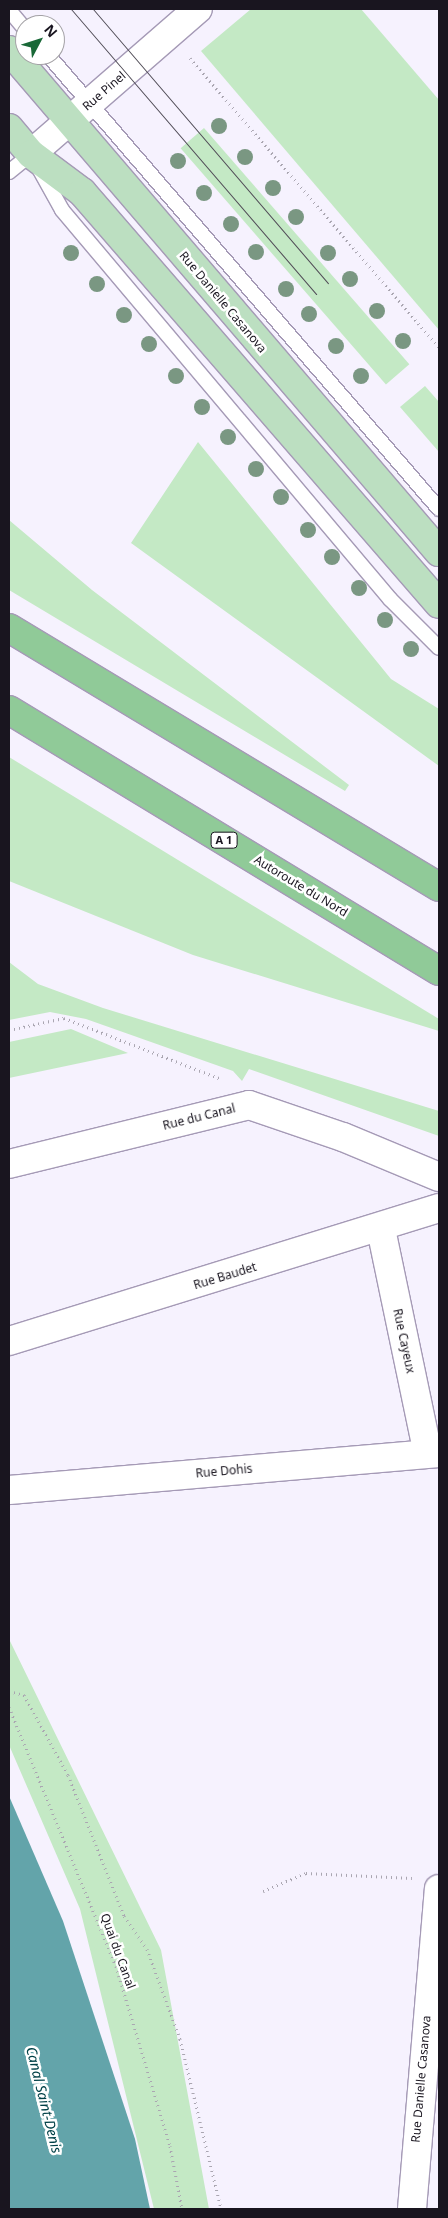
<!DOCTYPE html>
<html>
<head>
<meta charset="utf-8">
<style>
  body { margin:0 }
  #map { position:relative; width:448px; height:2218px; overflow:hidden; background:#f6f2fe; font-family:"Noto Sans",sans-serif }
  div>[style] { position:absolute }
  .green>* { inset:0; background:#c4e9c5; transform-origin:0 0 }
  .water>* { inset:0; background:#63a4aa }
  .path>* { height:3px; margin-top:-1.5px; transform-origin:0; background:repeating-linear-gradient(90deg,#aaa6b1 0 1px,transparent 0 5px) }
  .roads { filter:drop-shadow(1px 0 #a59ab6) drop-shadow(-1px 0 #a59ab6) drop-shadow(0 1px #a59ab6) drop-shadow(0 -1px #a59ab6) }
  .service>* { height:14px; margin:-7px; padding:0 7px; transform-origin:7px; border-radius:7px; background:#fff }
  .minor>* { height:28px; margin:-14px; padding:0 14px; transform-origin:14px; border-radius:14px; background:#fff }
  .secondary>* { height:28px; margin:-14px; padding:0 14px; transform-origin:14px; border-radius:14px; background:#fff }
  .primary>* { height:28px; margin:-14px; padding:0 14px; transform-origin:14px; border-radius:14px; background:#bcdfc1 }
  .motorway>* { height:28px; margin:-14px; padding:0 14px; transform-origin:14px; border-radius:14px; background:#90ca98 }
  .tram>* { height:1px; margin:-0.5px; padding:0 0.5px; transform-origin:0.5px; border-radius:0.5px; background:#524e58 }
  .trees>* { width:16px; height:16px; margin:-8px; border-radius:50%; background:#7a9782 }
  span { translate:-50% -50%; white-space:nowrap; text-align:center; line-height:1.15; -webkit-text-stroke:5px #fff; paint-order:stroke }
  .shield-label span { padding:1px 4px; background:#fff; border:1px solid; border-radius:4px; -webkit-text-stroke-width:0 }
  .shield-label { font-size:11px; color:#19151f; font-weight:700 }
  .street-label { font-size:12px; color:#19151f }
  .water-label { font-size:14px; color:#014147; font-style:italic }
  .frame { position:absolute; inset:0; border:10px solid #19151f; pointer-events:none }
  .north { position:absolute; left:15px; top:15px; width:50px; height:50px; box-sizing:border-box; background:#fff; border:1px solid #a3a1a5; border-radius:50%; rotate:50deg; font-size:14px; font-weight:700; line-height:20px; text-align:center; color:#19151f }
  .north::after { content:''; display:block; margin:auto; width:18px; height:22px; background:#196837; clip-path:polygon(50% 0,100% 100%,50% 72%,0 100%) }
</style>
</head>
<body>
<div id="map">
  <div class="green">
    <i style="clip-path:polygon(251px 9px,361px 9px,439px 100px,439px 330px,201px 51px)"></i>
    <i style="left:204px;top:128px;width:313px;height:31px;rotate:49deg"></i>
    <i style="clip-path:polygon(425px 386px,439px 402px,439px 452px,400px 407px)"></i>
    <i style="clip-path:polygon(198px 442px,391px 679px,439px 709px,439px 766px,131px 543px)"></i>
    <i style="clip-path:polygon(9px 520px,92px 590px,349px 785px,345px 791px,9px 590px)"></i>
    <i style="clip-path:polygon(9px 757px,439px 1019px,439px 1031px,193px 955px,9px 881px)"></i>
    <i style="clip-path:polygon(9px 962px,38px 984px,103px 1008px,439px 1111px,439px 1136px,249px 1069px,242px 1081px,233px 1071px,86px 1019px,50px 1012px,9px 1020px)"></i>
    <i style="clip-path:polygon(71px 1029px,128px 1053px,9px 1078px,9px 1042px)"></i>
    <i style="clip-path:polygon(9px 1639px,161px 1950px,209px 2209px,154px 2209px,80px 1909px,9px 1745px)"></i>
  </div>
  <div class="water">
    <i style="clip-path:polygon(9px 1796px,63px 1921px,135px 2139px,150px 2209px,9px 2209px)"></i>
  </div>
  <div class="path">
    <i style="left:190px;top:58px;width:381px;rotate:49.3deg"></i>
    <i style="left:9px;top:1030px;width:56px;rotate:-12.3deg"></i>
    <i style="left:64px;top:1018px;width:168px;rotate:21.2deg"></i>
    <i style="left:9px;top:1691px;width:16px;rotate:15deg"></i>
    <i style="left:24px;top:1695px;width:91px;rotate:61.2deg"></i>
    <i style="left:68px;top:1775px;width:152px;rotate:68.3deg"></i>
    <i style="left:124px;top:1916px;width:40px;rotate:55.1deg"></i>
    <i style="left:147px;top:1949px;width:96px;rotate:69.9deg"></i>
    <i style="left:180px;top:2039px;width:175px;rotate:76.4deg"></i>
    <i style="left:9px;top:1707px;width:280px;rotate:67.6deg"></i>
    <i style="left:116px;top:1966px;width:188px;rotate:73.3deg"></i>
    <i style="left:170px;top:2146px;width:64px;rotate:79.2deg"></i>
    <i style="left:263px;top:1891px;width:47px;rotate:-22.7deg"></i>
    <i style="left:306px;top:1873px;width:106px;rotate:2.7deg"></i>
  </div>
  <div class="roads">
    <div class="service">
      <i style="left:9px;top:10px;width:25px;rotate:50deg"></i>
      <i style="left:48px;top:55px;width:599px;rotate:49.26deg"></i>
      <i style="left:9px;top:172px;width:28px;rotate:-39deg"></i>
      <i style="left:31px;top:154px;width:64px;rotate:61deg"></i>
      <i style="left:62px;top:210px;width:509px;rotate:49.86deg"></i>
      <i style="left:390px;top:599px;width:69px;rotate:45deg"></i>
    </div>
    <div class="minor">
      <i style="left:31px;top:154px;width:221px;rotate:-41deg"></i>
      <i style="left:9px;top:1164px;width:247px;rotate:-13.8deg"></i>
      <i style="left:249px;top:1105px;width:99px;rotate:18.8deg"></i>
      <i style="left:343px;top:1137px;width:104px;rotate:22.6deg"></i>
      <i style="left:381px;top:1229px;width:229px;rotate:78.2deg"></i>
      <i style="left:9px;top:1341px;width:450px;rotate:-17.2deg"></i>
      <i style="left:9px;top:1490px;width:432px;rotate:-4.9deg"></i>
    </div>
    <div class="secondary">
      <i style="left:412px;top:2209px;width:321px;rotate:-85.2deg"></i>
    </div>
    <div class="primary">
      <i style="left:9px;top:50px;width:661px;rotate:49.42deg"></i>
      <i style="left:9px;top:128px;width:34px;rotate:50deg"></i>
      <i style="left:31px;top:154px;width:64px;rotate:36.7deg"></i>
      <i style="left:82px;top:192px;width:545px;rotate:49.09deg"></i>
    </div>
    <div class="motorway">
      <i style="left:9px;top:628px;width:502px;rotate:31.06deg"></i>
      <i style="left:9px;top:710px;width:503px;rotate:31.26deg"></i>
    </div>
  </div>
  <div class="tram">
    <i style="left:71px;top:9px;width:376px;rotate:49.3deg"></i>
    <i style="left:93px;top:9px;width:361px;rotate:49.4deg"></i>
  </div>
  <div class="trees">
    <i style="left:219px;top:126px"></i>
    <i style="left:245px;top:157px"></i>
    <i style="left:178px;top:161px"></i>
    <i style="left:273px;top:188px"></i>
    <i style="left:204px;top:193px"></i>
    <i style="left:296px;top:217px"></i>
    <i style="left:231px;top:224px"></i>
    <i style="left:256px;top:252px"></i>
    <i style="left:71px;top:253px"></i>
    <i style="left:328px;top:253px"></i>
    <i style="left:350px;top:279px"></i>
    <i style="left:97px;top:284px"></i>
    <i style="left:286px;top:289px"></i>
    <i style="left:377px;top:311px"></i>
    <i style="left:309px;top:314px"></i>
    <i style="left:124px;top:315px"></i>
    <i style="left:403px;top:341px"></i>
    <i style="left:149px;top:344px"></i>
    <i style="left:336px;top:346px"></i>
    <i style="left:176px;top:376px"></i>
    <i style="left:361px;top:376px"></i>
    <i style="left:202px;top:407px"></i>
    <i style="left:228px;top:437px"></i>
    <i style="left:256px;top:469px"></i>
    <i style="left:281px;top:497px"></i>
    <i style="left:308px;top:530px"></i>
    <i style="left:332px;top:557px"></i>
    <i style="left:359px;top:588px"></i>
    <i style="left:385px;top:620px"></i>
    <i style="left:411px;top:649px"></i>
  </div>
  <div class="shield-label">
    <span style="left:224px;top:840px">A 1</span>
  </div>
  <div class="street-label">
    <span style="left:104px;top:91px;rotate:-41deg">Rue Pinel</span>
    <span style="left:223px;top:302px;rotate:50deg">Rue Danielle Casanova</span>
    <span style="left:301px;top:886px;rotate:31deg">Autoroute du Nord</span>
    <span style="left:199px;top:1117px;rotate:-14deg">Rue du Canal</span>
    <span style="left:225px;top:1276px;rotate:-17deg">Rue Baudet</span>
    <span style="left:404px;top:1341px;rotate:78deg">Rue Cayeux</span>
    <span style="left:224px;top:1471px;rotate:-5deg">Rue Dohis</span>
    <span style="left:118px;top:1951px;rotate:70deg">Quai du Canal</span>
    <span style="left:421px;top:2079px;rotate:-85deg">Rue Danielle Casanova</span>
  </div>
  <div class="water-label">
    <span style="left:44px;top:2100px;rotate:76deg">Canal Saint-Denis</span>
  </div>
  <div class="frame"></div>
  <div class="north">N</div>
</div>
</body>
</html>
